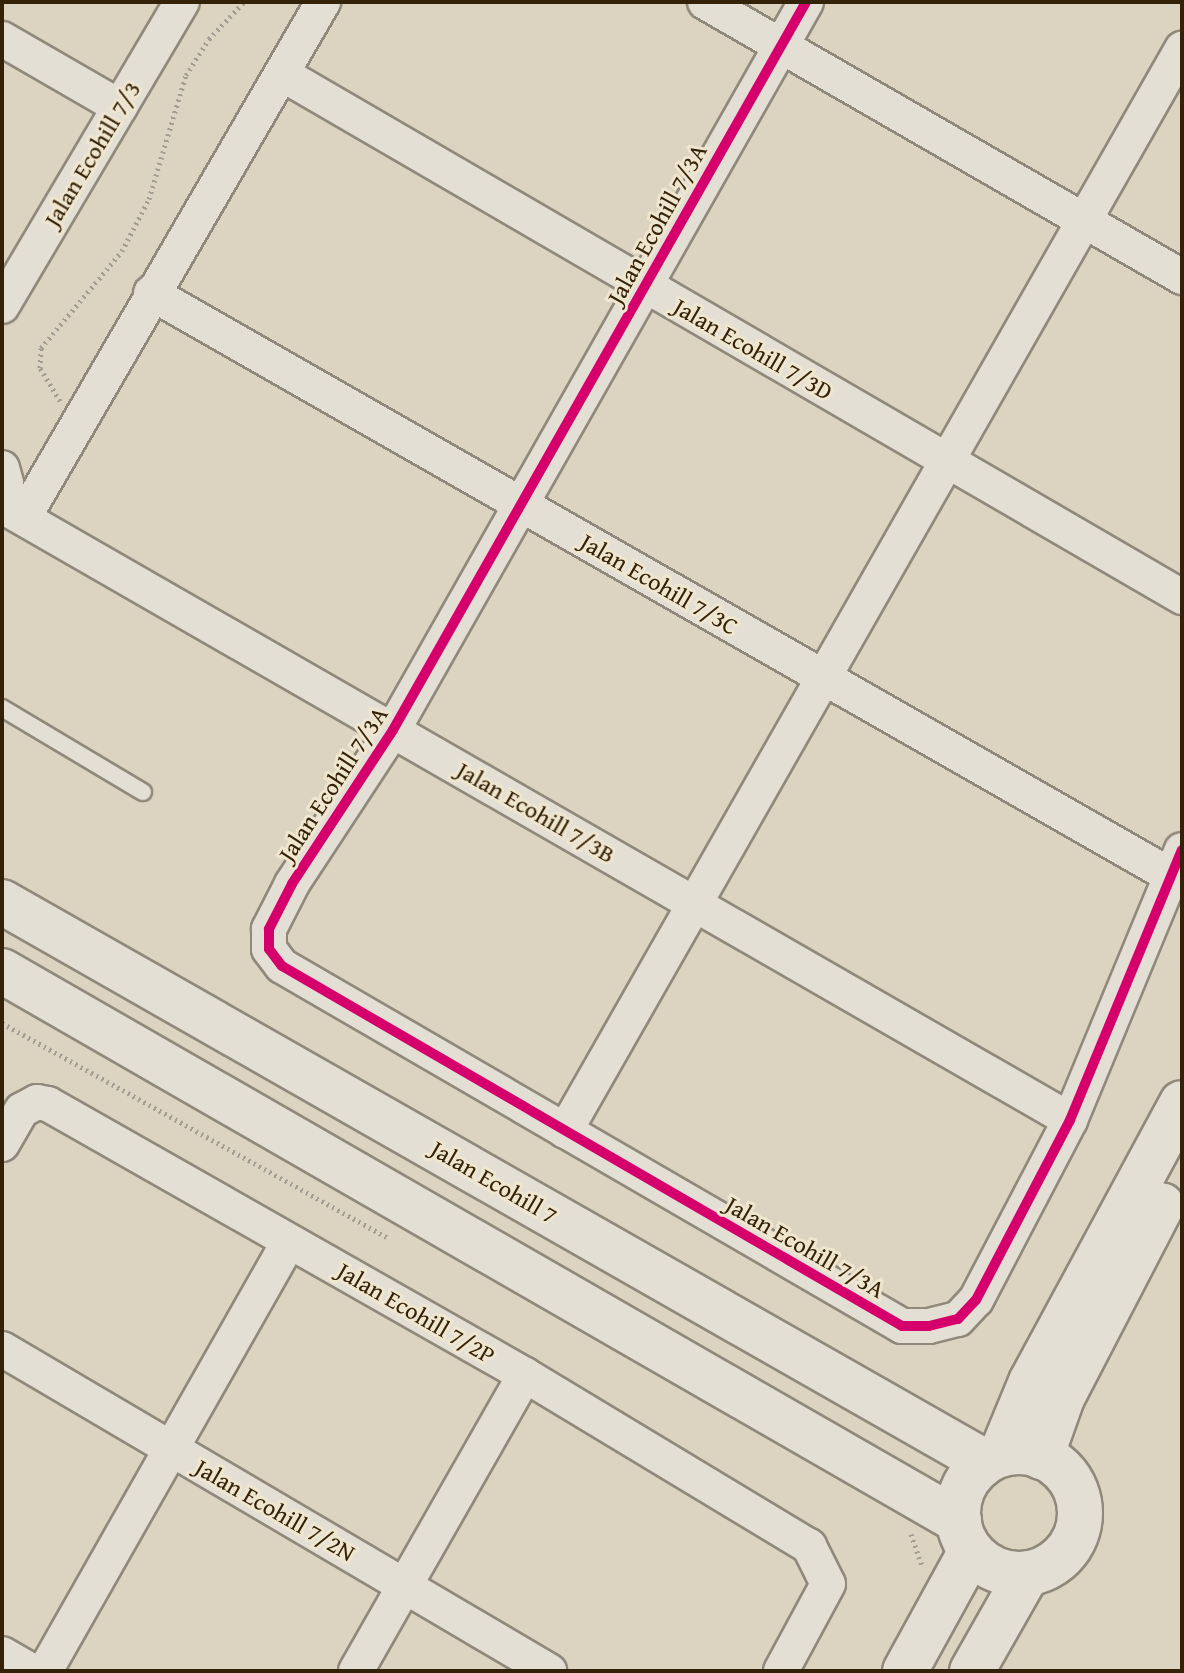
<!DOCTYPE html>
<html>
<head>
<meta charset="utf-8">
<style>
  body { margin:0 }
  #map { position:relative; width:1184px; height:1673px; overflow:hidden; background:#dcd4c0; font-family:"Gentium Book Plus",serif }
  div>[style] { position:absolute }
  .path>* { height:5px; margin-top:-2.5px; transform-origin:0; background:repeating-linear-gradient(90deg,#a29e93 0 2px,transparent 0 6px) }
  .roads { filter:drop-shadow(2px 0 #90897b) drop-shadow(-2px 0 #90897b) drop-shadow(0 2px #90897b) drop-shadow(0 -2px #90897b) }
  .lane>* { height:16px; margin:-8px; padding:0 8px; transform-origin:8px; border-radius:8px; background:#e4dfd5 }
  .street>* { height:34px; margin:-17px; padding:0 17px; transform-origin:17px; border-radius:17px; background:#e4dfd5 }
  .secondary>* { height:44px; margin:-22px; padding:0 22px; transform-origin:22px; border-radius:22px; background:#e4dfd5 }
  .secondary>.ring { margin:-22px; padding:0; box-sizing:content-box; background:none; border:44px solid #e4dfd5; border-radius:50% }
  .cycleway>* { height:10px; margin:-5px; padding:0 5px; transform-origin:5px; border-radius:5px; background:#d6006c }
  span { translate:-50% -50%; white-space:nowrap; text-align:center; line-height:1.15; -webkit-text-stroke:6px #efe6cf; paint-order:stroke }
  .street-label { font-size:24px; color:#342208 }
  .frame { position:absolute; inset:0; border:4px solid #342208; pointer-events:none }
</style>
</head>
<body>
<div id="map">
  <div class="path">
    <i style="left:60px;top:401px;width:39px;rotate:-121deg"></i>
    <i style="left:40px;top:368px;width:20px;rotate:-87deg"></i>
    <i style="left:41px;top:348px;width:126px;rotate:-50.1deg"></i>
    <i style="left:122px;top:251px;width:59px;rotate:-62.6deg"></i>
    <i style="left:149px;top:199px;width:129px;rotate:-73.4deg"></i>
    <i style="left:186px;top:75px;width:43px;rotate:-57.4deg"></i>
    <i style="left:209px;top:39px;width:51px;rotate:-46.6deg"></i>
    <i style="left:2px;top:1023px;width:443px;rotate:29.1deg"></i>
    <i style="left:911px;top:1534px;width:34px;rotate:71deg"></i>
  </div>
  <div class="roads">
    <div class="lane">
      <i style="left:2px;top:708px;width:164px;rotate:30.8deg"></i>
    </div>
    <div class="street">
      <i style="left:705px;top:2px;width:551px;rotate:29.96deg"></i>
      <i style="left:806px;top:2px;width:837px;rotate:119.57deg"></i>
      <i style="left:393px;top:730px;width:184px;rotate:123.3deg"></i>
      <i style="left:292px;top:884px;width:51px;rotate:117.1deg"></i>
      <i style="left:269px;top:929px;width:20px;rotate:90deg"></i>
      <i style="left:269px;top:949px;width:21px;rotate:53deg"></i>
      <i style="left:282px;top:966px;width:717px;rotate:30.14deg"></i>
      <i style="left:902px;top:1326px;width:27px"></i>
      <i style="left:929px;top:1326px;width:30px;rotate:-14deg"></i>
      <i style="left:958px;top:1319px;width:26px;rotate:-47deg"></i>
      <i style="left:976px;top:1300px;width:203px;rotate:-62.4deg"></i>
      <i style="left:1070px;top:1120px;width:292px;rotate:-67.5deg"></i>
      <i style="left:2px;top:39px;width:136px;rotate:30deg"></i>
      <i style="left:284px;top:75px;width:1039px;rotate:30.17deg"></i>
      <i style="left:151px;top:293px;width:1171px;rotate:29.74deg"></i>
      <i style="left:2px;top:306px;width:353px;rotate:-59.4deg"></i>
      <i style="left:2px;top:468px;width:16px;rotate:75deg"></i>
      <i style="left:6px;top:483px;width:18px;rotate:103deg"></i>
      <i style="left:2px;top:506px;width:1232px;rotate:29.89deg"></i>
      <i style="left:24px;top:517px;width:596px;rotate:-59.86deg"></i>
      <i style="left:565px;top:1131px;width:1246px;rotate:-60.31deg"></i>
      <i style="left:2px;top:1144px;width:39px;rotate:-60deg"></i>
      <i style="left:22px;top:1110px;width:17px;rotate:-28deg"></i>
      <i style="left:37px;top:1102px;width:11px;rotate:10deg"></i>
      <i style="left:48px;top:1104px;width:549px;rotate:29.6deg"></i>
      <i style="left:525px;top:1375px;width:332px;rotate:31.1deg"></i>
      <i style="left:809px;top:1546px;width:42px;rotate:63.4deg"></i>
      <i style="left:828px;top:1584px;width:99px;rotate:118.4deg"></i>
      <i style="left:2px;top:1349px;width:635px;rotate:30.48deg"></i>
      <i style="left:2px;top:1654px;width:34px;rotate:30deg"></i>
      <i style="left:45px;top:1671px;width:494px;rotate:-60.4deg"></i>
      <i style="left:356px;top:1671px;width:341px;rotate:-60.3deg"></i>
    </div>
    <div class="secondary">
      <i style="left:2px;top:902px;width:1131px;rotate:29.67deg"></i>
      <i style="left:2px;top:971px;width:1104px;rotate:29.89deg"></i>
      <i class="ring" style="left:958px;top:1452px;width:78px;height:78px"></i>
      <i style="left:1002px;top:1452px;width:76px;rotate:-67.5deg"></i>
      <i style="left:1031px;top:1382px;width:317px;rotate:-61.6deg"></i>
      <i style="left:1041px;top:1457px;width:63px;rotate:-70.4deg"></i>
      <i style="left:1062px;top:1398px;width:217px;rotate:-62.6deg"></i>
      <i style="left:905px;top:1671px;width:137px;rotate:-61.2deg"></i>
      <i style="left:972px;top:1671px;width:112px;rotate:-60.4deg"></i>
    </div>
  </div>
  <div class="cycleway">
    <i style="left:806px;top:2px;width:837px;rotate:119.57deg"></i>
    <i style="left:393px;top:730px;width:184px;rotate:123.3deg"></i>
    <i style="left:292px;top:884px;width:51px;rotate:117.1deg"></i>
    <i style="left:269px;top:929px;width:20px;rotate:90deg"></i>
    <i style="left:269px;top:949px;width:21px;rotate:53deg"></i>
    <i style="left:282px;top:966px;width:717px;rotate:30.14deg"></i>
    <i style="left:902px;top:1326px;width:27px"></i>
    <i style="left:929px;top:1326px;width:30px;rotate:-14deg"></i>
    <i style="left:958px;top:1319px;width:26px;rotate:-47deg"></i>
    <i style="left:976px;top:1300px;width:203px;rotate:-62.4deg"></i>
    <i style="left:1070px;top:1120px;width:292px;rotate:-67.5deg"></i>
  </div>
  <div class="street-label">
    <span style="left:92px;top:154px;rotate:-59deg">Jalan Ecohill 7/3</span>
    <span style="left:657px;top:224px;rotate:-61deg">Jalan Ecohill 7/3A</span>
    <span style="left:753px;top:349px;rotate:30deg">Jalan Ecohill 7/3D</span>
    <span style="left:659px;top:584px;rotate:30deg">Jalan Ecohill 7/3C</span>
    <span style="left:333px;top:784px;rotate:-57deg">Jalan Ecohill 7/3A</span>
    <span style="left:536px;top:812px;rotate:30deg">Jalan Ecohill 7/3B</span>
    <span style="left:494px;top:1182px;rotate:30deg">Jalan Ecohill 7</span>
    <span style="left:805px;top:1247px;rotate:30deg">Jalan Ecohill 7/3A</span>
    <span style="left:416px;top:1313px;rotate:30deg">Jalan Ecohill 7/2P</span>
    <span style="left:275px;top:1510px;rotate:30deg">Jalan Ecohill 7/2N</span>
  </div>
  <div class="frame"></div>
</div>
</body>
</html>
